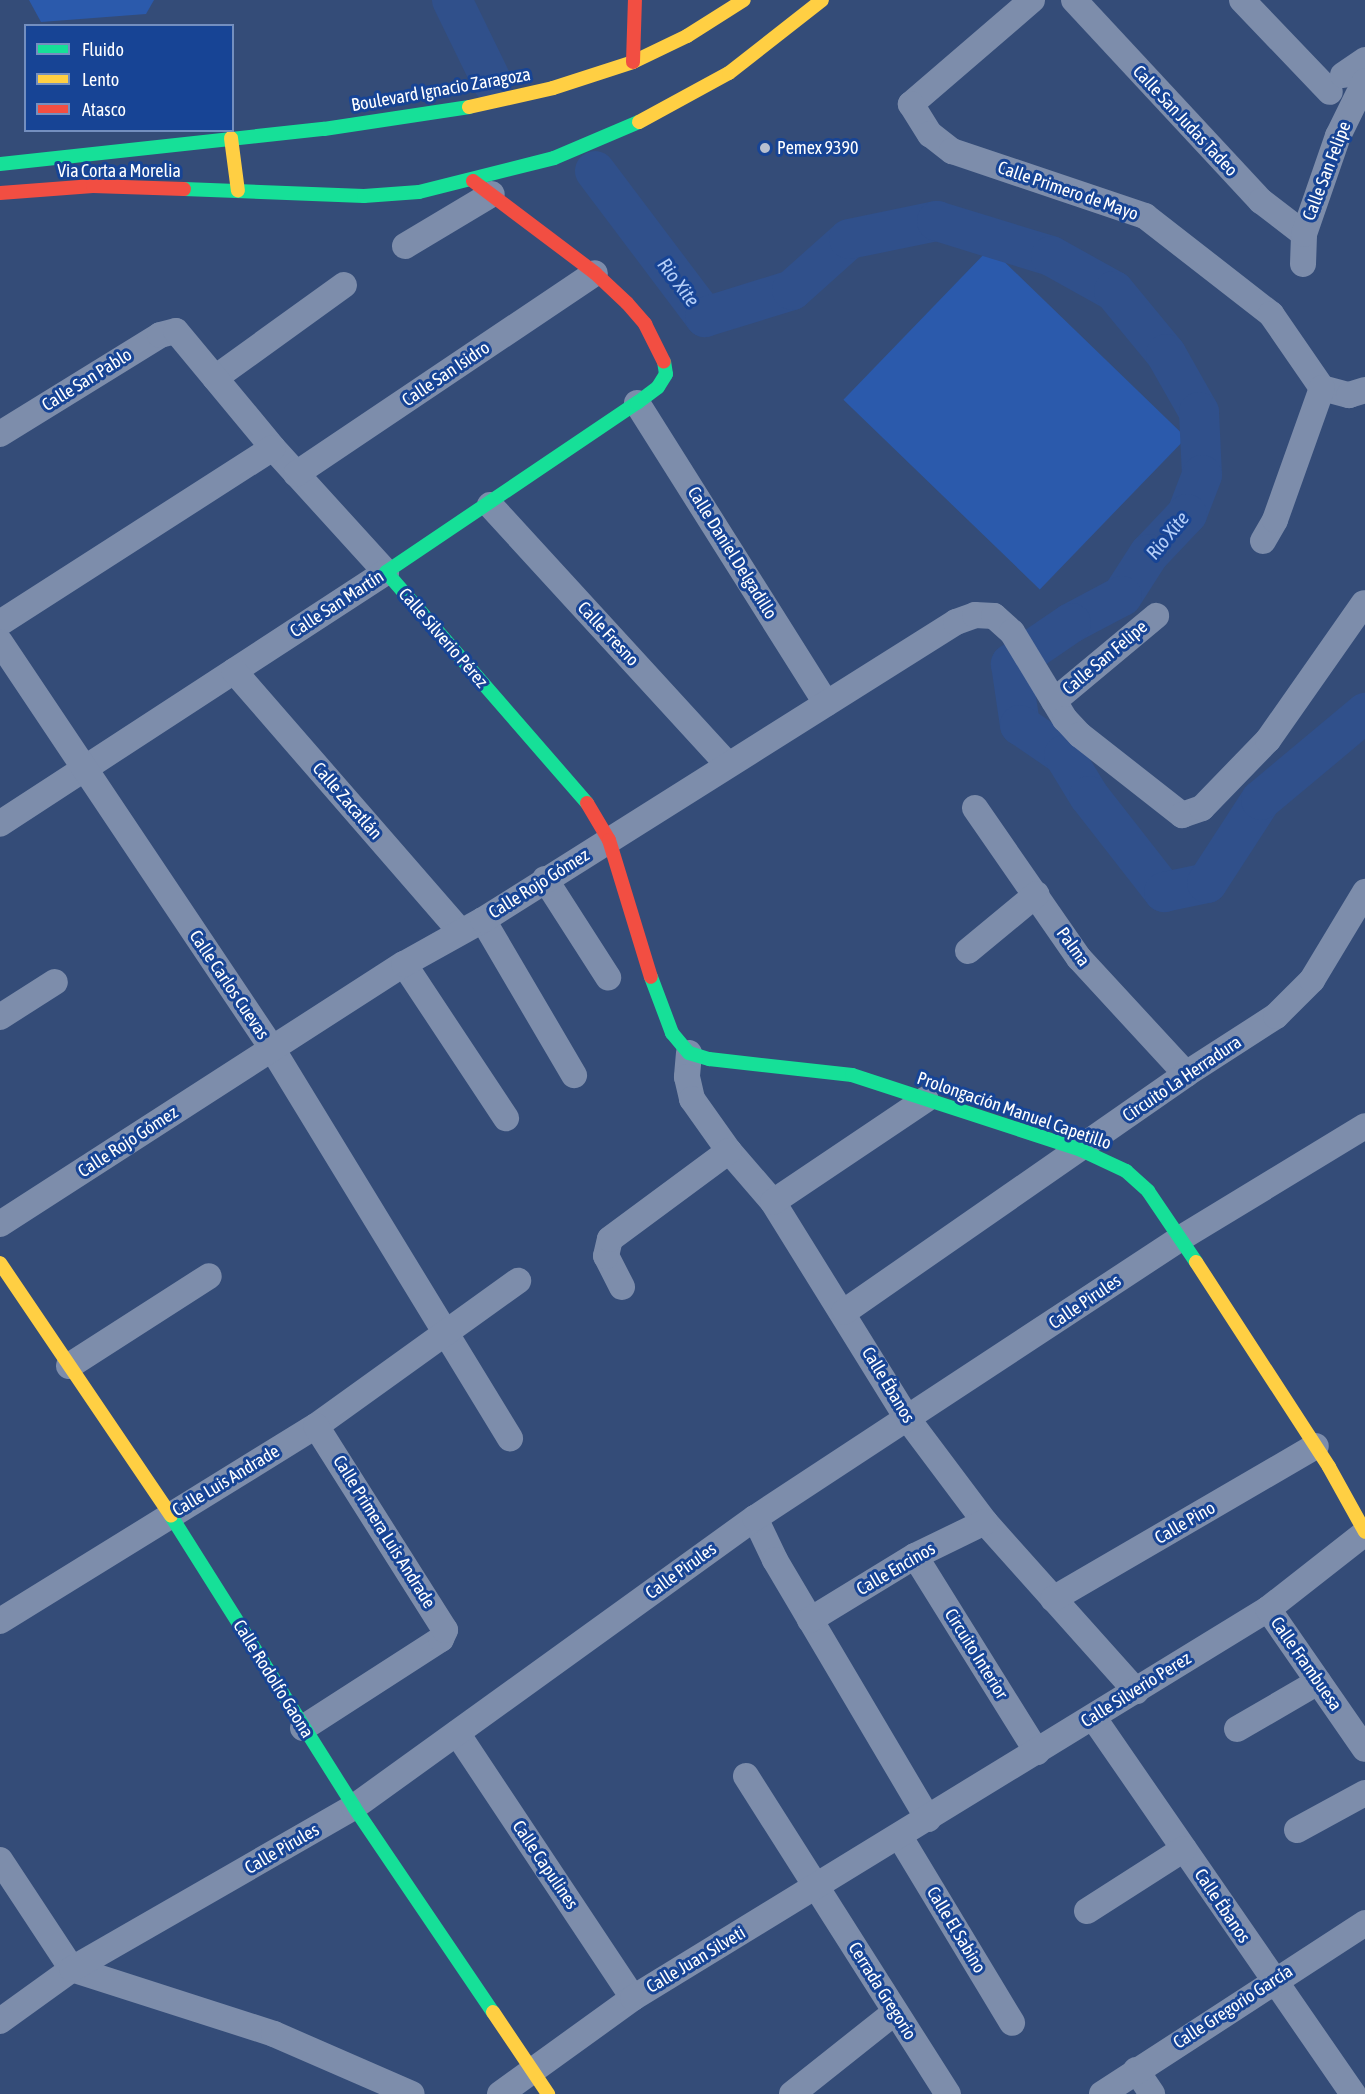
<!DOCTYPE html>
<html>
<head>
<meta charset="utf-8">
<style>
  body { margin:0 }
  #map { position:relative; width:1365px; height:2094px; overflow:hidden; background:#344c78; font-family:"Asap Condensed",sans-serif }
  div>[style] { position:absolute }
  .green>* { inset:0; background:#2b5aac; transform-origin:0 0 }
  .river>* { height:40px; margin:-20px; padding:0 20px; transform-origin:20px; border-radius:20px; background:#30508b }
  .street>* { height:26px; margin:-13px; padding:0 13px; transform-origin:13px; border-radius:13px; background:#7d8dab }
  .fast>* { height:14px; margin:-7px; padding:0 7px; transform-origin:7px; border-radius:7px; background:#16e098 }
  .slow>* { height:14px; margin:-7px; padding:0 7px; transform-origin:7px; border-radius:7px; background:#ffcf43 }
  .jam>* { height:14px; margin:-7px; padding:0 7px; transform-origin:7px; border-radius:7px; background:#f24e42 }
  .dots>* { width:16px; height:16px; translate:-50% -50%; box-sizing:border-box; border:3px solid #174495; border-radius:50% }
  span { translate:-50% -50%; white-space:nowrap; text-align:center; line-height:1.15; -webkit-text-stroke:6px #174495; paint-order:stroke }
  .street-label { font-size:18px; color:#fff }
  .poi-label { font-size:18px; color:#fff }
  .left { translate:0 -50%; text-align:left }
  .water-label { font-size:20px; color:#b4cef8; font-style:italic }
  .legend { position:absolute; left:24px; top:24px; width:210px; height:108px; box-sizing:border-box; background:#174495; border:2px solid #748fbf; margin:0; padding:8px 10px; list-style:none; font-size:18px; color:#fff }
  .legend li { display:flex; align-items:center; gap:12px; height:30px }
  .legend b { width:30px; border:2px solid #748fbf }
</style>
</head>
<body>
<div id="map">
  <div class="green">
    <i style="clip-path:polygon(29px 0,154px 0,146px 14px,41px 22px)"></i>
    <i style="left:990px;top:248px;width:273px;height:211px;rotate:44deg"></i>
  </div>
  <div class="river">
    <i style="left:452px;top:0;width:91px;rotate:64deg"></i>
    <i style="left:595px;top:171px;width:183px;rotate:53deg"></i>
    <i style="left:705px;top:317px;width:91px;rotate:-17.2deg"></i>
    <i style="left:792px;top:290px;width:76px;rotate:-41.8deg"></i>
    <i style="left:849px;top:239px;width:90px;rotate:-11.6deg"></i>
    <i style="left:937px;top:221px;width:119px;rotate:17.1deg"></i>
    <i style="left:1051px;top:256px;width:72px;rotate:29.1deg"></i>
    <i style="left:1114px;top:291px;width:82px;rotate:50.5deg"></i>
    <i style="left:1166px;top:354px;width:67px;rotate:60.4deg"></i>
    <i style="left:1199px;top:412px;width:63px;rotate:87.3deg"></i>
    <i style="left:1202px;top:475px;width:42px;rotate:111deg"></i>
    <i style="left:1187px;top:514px;width:55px;rotate:133.5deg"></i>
    <i style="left:1149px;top:554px;width:50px;rotate:122.7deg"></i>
    <i style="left:1122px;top:596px;width:58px;rotate:152.1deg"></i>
    <i style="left:1071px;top:623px;width:73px;rotate:145.7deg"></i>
    <i style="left:1011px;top:664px;width:62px;rotate:81.6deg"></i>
    <i style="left:1020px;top:725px;width:53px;rotate:34.3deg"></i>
    <i style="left:1064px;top:755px;width:48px;rotate:58.6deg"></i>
    <i style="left:1089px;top:796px;width:122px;rotate:52deg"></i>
    <i style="left:1164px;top:892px;width:44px;rotate:-11.8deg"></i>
    <i style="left:1207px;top:883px;width:99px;rotate:-57deg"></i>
    <i style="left:1261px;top:800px;width:136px;rotate:-39.9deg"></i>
  </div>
  <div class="street">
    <i style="left:1032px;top:0;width:160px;rotate:139.3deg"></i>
    <i style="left:911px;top:104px;width:36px;rotate:58deg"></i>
    <i style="left:930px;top:134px;width:28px;rotate:38deg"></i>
    <i style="left:952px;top:151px;width:204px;rotate:18.6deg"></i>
    <i style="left:1145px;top:216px;width:160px;rotate:37.9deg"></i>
    <i style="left:1271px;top:314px;width:90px;rotate:55.4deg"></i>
    <i style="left:1074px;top:0;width:275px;rotate:47.1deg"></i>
    <i style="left:1261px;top:201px;width:54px;rotate:37.5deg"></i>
    <i style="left:1242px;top:0;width:127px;rotate:46.3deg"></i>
    <i style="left:1343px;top:75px;width:27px;rotate:-34deg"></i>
    <i style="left:405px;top:246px;width:101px;rotate:-30.9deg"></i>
    <i style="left:1303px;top:264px;width:30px;rotate:-88deg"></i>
    <i style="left:1304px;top:234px;width:104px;rotate:-70.9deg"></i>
    <i style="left:1338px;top:136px;width:61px;rotate:-63.9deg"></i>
    <i style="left:215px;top:378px;width:159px;rotate:-35.8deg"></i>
    <i style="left:1322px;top:388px;width:28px;rotate:15deg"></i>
    <i style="left:1349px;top:395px;width:17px;rotate:-17deg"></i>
    <i style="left:637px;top:403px;width:355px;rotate:57.8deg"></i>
    <i style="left:0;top:434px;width:188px;rotate:-31.7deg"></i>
    <i style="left:160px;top:335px;width:16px;rotate:-14deg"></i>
    <i style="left:176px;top:331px;width:152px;rotate:50.3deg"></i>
    <i style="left:273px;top:448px;width:168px;rotate:47.7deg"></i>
    <i style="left:386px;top:572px;width:461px;rotate:146.9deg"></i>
    <i style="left:296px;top:474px;width:360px;rotate:-33.9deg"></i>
    <i style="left:490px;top:505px;width:350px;rotate:47.5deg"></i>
    <i style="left:1263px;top:541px;width:24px;rotate:-60deg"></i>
    <i style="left:1275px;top:520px;width:140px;rotate:-70.4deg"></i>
    <i style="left:0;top:623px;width:324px;rotate:-32.7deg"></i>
    <i style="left:0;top:642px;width:491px;rotate:56.2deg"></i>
    <i style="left:273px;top:1050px;width:455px;rotate:58.6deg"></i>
    <i style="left:234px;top:671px;width:344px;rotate:49deg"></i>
    <i style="left:1054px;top:701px;width:133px;rotate:-39.8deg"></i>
    <i style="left:975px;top:808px;width:183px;rotate:55.3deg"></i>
    <i style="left:1079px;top:958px;width:158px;rotate:47.3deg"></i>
    <i style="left:545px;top:879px;width:117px;rotate:57.3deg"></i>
    <i style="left:483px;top:920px;width:180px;rotate:59.6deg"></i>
    <i style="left:968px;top:951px;width:89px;rotate:-39.6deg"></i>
    <i style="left:404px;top:964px;width:185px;rotate:56.5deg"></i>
    <i style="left:0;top:1017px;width:65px;rotate:-32.5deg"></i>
    <i style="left:689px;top:1053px;width:24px;rotate:95deg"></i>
    <i style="left:687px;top:1077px;width:23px;rotate:77deg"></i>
    <i style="left:692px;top:1099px;width:64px;rotate:54.6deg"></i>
    <i style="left:729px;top:1151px;width:67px;rotate:49.2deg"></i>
    <i style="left:773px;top:1202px;width:254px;rotate:58.2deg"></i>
    <i style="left:907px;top:1418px;width:130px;rotate:53.1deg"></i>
    <i style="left:985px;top:1522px;width:227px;rotate:48.2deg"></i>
    <i style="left:773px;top:1202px;width:184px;rotate:-33.9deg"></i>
    <i style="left:0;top:1224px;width:480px;rotate:-32.8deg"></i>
    <i style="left:404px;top:964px;width:90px;rotate:-29.1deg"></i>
    <i style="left:483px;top:920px;width:559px;rotate:-32.21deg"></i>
    <i style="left:956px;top:622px;width:20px;rotate:-20deg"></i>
    <i style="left:975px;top:615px;width:19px;rotate:3deg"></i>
    <i style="left:994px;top:616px;width:24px;rotate:42deg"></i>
    <i style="left:1012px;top:632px;width:102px;rotate:58.7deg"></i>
    <i style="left:1065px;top:719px;width:22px;rotate:47deg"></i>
    <i style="left:1080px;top:735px;width:130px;rotate:38.1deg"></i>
    <i style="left:1182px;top:815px;width:21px;rotate:-19deg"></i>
    <i style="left:1202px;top:808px;width:95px;rotate:-45.9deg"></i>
    <i style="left:1268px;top:740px;width:167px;rotate:-55deg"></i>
    <i style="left:622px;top:1287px;width:35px;rotate:-117deg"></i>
    <i style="left:606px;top:1256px;width:17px;rotate:-77deg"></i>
    <i style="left:610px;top:1239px;width:148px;rotate:-36.5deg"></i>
    <i style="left:844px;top:1312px;width:417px;rotate:-34.8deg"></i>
    <i style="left:1186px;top:1074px;width:107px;rotate:-32.8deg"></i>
    <i style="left:1276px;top:1016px;width:51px;rotate:-45deg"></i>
    <i style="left:1312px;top:980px;width:103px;rotate:-58.9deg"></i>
    <i style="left:69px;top:1366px;width:166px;rotate:-32.7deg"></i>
    <i style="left:755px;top:1518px;width:47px;rotate:64.5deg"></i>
    <i style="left:775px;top:1560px;width:301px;rotate:59.4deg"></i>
    <i style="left:915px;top:1556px;width:231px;rotate:58.1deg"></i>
    <i style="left:1053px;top:1599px;width:304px;rotate:-30.2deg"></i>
    <i style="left:1268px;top:1609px;width:170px;rotate:55.3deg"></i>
    <i style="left:810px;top:1620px;width:123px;rotate:-31.4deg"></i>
    <i style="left:915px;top:1556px;width:78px;rotate:-25.9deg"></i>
    <i style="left:0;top:1621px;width:371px;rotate:-31.7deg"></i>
    <i style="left:316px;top:1426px;width:249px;rotate:-35.7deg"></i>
    <i style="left:1093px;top:1717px;width:458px;rotate:55.4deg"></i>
    <i style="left:303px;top:1728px;width:164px;rotate:-32.8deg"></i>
    <i style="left:441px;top:1639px;width:10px;rotate:-66deg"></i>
    <i style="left:445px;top:1630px;width:241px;rotate:-122.3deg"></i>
    <i style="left:1237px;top:1729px;width:94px;rotate:-30.1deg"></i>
    <i style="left:457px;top:1733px;width:318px;rotate:56.4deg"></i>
    <i style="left:746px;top:1776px;width:377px;rotate:57.6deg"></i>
    <i style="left:1297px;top:1830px;width:77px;rotate:-28.6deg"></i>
    <i style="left:900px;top:1837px;width:217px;rotate:58.9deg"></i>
    <i style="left:0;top:1860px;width:131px;rotate:56.6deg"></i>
    <i style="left:72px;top:1969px;width:212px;rotate:17.8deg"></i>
    <i style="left:274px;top:2034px;width:150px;rotate:23.5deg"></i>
    <i style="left:1087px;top:1911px;width:115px;rotate:-32.6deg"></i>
    <i style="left:0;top:2021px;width:89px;rotate:-35.8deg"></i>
    <i style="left:72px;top:1969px;width:325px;rotate:-29.9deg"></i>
    <i style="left:354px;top:1807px;width:494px;rotate:-35.8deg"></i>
    <i style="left:755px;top:1518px;width:510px;rotate:-33.32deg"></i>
    <i style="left:1181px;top:1238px;width:215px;rotate:-31.3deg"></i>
    <i style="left:1136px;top:2070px;width:29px;rotate:56deg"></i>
    <i style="left:500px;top:2094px;width:164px;rotate:-35.8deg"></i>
    <i style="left:633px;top:1998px;width:745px;rotate:-31.49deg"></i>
    <i style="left:1268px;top:1609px;width:123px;rotate:-38.1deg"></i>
    <i style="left:792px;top:2094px;width:130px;rotate:-38.5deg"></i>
    <i style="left:1102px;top:2094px;width:314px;rotate:-33deg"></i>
  </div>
  <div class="fast">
    <i style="left:0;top:164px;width:326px;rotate:-6.2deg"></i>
    <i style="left:324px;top:129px;width:147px;rotate:-8.6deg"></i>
    <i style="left:184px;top:189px;width:180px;rotate:2.2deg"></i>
    <i style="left:364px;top:196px;width:55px;rotate:-4.2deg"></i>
    <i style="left:419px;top:192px;width:139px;rotate:-14.1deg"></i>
    <i style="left:554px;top:158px;width:92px;rotate:-23deg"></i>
    <i style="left:587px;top:803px;width:306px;rotate:-131deg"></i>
    <i style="left:386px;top:572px;width:303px;rotate:-34deg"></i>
    <i style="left:637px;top:403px;width:26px;rotate:-37deg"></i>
    <i style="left:658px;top:387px;width:15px;rotate:-58deg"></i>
    <i style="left:666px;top:374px;width:12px;rotate:-99deg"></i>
    <i style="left:651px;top:977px;width:60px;rotate:69.4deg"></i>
    <i style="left:672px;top:1033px;width:26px;rotate:50deg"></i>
    <i style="left:689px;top:1053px;width:21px;rotate:17deg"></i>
    <i style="left:709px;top:1059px;width:144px;rotate:6.4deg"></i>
    <i style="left:852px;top:1075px;width:241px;rotate:18.1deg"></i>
    <i style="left:1081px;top:1150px;width:50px;rotate:25deg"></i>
    <i style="left:1126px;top:1171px;width:30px;rotate:42deg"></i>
    <i style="left:1148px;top:1191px;width:86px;rotate:55.9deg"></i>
    <i style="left:171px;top:1516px;width:344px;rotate:57.8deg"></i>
    <i style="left:354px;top:1807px;width:248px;rotate:55.9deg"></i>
  </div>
  <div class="slow">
    <i style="left:469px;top:107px;width:86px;rotate:-12.7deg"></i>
    <i style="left:553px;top:88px;width:84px;rotate:-18deg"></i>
    <i style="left:633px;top:62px;width:60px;rotate:-25.7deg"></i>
    <i style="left:687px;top:36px;width:67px;rotate:-32.3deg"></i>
    <i style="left:639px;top:122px;width:102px;rotate:-28.6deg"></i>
    <i style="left:729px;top:73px;width:118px;rotate:-38.1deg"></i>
    <i style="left:231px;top:138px;width:53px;rotate:82.5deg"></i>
    <i style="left:1196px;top:1262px;width:244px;rotate:57deg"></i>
    <i style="left:1329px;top:1467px;width:74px;rotate:61deg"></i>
    <i style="left:0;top:1263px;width:305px;rotate:55.9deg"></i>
    <i style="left:493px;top:2012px;width:99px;rotate:56.1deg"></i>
  </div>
  <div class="jam">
    <i style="left:633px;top:62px;width:62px;rotate:-88.2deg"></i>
    <i style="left:473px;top:181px;width:153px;rotate:37deg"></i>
    <i style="left:595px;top:273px;width:44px;rotate:43.2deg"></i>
    <i style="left:627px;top:303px;width:28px;rotate:49deg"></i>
    <i style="left:645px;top:324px;width:42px;rotate:63.4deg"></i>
    <i style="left:0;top:193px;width:93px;rotate:-4.3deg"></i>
    <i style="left:93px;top:186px;width:91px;rotate:1.9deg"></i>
    <i style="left:587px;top:803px;width:43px;rotate:59.3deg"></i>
    <i style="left:609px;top:840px;width:143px;rotate:73deg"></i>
  </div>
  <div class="dots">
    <i style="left:765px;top:148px;background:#b8c0d0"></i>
  </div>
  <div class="street-label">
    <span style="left:441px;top:90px;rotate:-10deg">Boulevard Ignacio Zaragoza</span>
    <span style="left:1185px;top:121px;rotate:47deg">Calle San Judas Tadeo</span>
    <span style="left:119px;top:171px">Via Corta a Morelia</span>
    <span style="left:1327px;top:171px;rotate:-69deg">Calle San Felipe</span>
    <span style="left:1068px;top:191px;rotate:19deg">Calle Primero de Mayo</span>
    <span style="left:446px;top:374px;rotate:-34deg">Calle San Isidro</span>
    <span style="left:87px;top:380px;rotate:-32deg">Calle San Pablo</span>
    <span style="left:732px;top:553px;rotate:58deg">Calle Daniel Delgadillo</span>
    <span style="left:337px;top:604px;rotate:-33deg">Calle San Martín</span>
    <span style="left:608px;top:634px;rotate:47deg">Calle Fresno</span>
    <span style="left:443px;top:638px;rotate:49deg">Calle Silverio Pérez</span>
    <span style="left:1105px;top:658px;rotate:-40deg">Calle San Felipe</span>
    <span style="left:347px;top:801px;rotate:49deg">Calle Zacatlán</span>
    <span style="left:539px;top:884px;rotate:-32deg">Calle Rojo Gómez</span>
    <span style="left:1073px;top:947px;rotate:54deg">Palma</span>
    <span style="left:229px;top:985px;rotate:56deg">Calle Carlos Cuevas</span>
    <span style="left:1182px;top:1079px;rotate:-34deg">Circuito La Herradura</span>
    <span style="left:1014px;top:1111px;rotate:19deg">Prolongación Manuel Capetillo</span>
    <span style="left:128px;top:1142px;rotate:-33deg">Calle Rojo Gómez</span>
    <span style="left:1085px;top:1302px;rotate:-34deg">Calle Pirules</span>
    <span style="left:888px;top:1385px;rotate:59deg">Calle Ébanos</span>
    <span style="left:226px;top:1481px;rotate:-31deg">Calle Luis Andrade</span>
    <span style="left:1185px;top:1523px;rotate:-30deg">Calle Pino</span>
    <span style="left:384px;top:1532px;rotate:58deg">Calle Primera Luis Andrade</span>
    <span style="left:896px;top:1569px;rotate:-30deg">Calle Encinos</span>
    <span style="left:681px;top:1571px;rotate:-36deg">Calle Pirules</span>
    <span style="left:976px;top:1654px;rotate:58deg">Circuito Interior</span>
    <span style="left:1306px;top:1664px;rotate:55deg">Calle Frambuesa</span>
    <span style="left:273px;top:1679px;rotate:58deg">Calle Rodolfo Gaona</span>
    <span style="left:1136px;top:1690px;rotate:-32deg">Calle Silverio Perez</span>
    <span style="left:282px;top:1849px;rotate:-30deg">Calle Pirules</span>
    <span style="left:545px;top:1865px;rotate:56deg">Calle Capulines</span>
    <span style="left:1222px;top:1906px;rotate:56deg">Calle Ébanos</span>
    <span style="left:956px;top:1930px;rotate:59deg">Calle El Sabino</span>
    <span style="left:696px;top:1960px;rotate:-31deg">Calle Juan Silveti</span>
    <span style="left:882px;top:1991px;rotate:58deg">Cerrada Gregorio</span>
    <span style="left:1233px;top:2007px;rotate:-33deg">Calle Gregorio García</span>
  </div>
  <div class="poi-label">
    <span class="left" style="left:777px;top:148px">Pemex 9390</span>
  </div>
  <div class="water-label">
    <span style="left:679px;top:282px;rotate:53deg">Rio Xite</span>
    <span style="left:1167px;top:535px;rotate:-51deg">Rio Xite</span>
  </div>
  <ul class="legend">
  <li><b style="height:8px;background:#16e098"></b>Fluido</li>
  <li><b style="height:8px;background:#ffcf43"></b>Lento</li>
  <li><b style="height:8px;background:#f24e42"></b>Atasco</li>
  </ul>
</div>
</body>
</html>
